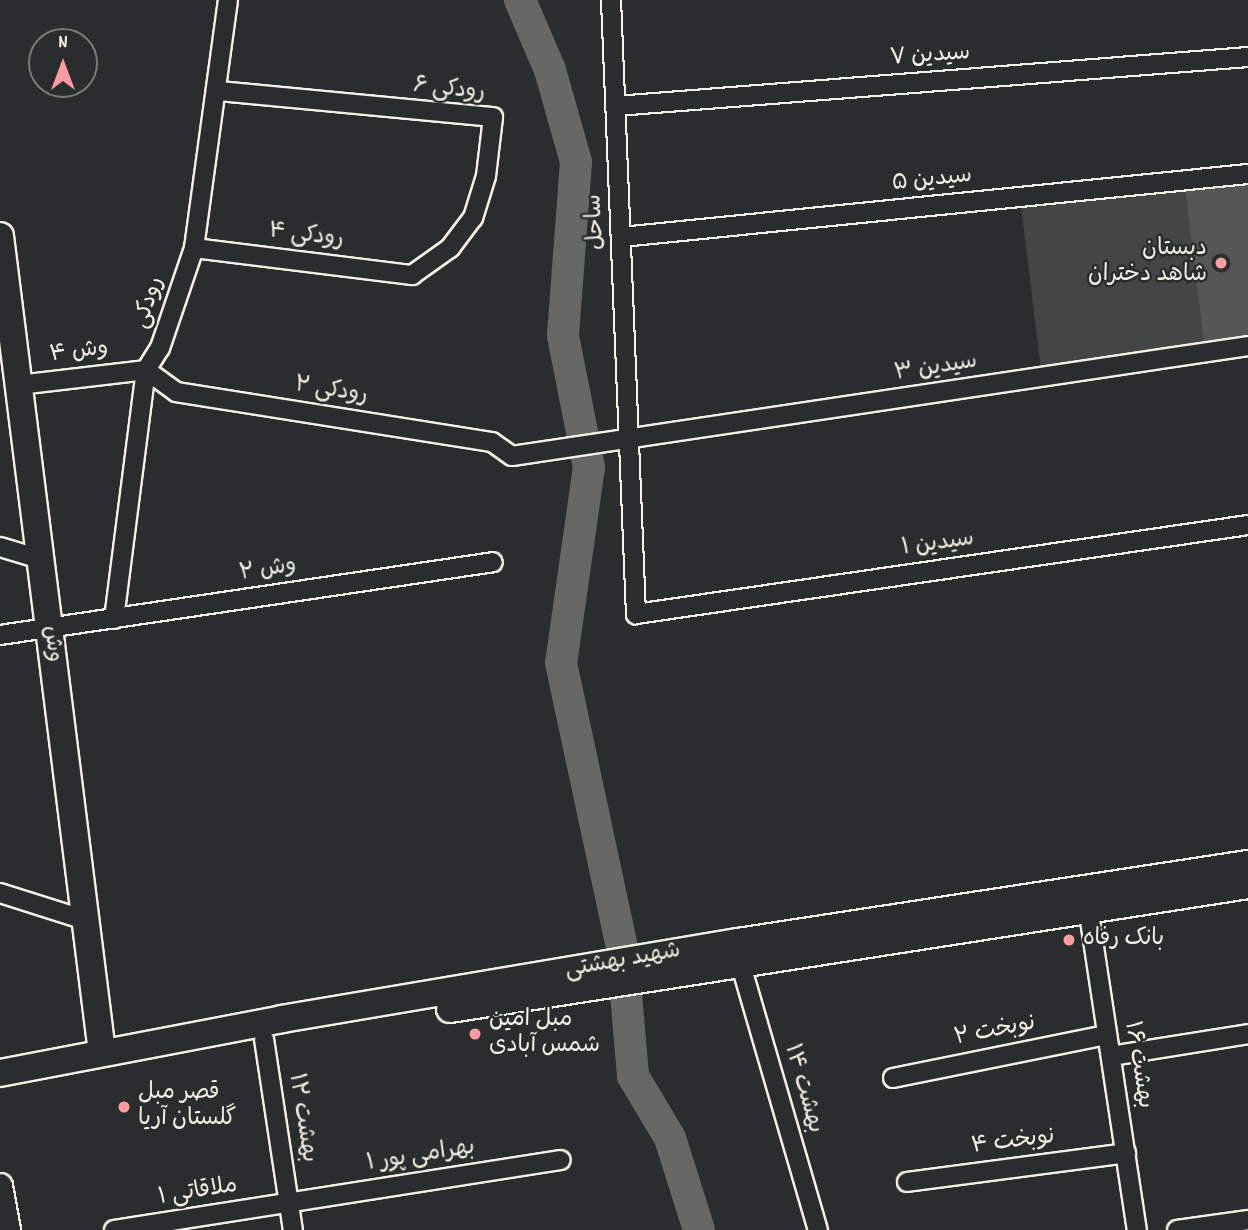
<!DOCTYPE html>
<html>
<head>
<meta charset="utf-8">
<style>
  body { margin:0 }
  #map { position:relative; width:1248px; height:1230px; overflow:hidden; background:#2a2d2e; font-family:Dekko,"Playpen Sans Arabic",sans-serif }
  div>[style] { position:absolute }
  .green>* { inset:0; background:#444645; transform-origin:0 0 }
  .river>* { height:32px; margin:-16px; padding:0 16px; transform-origin:16px; border-radius:16px; background:#676866 }
  .building>* { inset:0; background:#555756 }
  .roads { filter:drop-shadow(2px 0 #f4f1e8) drop-shadow(-2px 0 #f4f1e8) drop-shadow(0 2px #f4f1e8) drop-shadow(0 -2px #f4f1e8) }
  .minor>* { height:18px; margin:-9px; padding:0 9px; transform-origin:9px; border-radius:9px; background:#2a2d2e }
  .secondary>* { height:24px; margin:-12px; padding:0 12px; transform-origin:12px; border-radius:12px; background:#2a2d2e }
  .primary>* { height:26px; margin:-13px; padding:0 13px; transform-origin:13px; border-radius:13px; background:#2a2d2e }
  .dots>* { width:19px; height:19px; translate:-50% -50%; box-sizing:border-box; border:4px solid #2a2d2e; border-radius:50% }
  span { translate:-50% -50%; white-space:nowrap; text-align:center; line-height:1.15; -webkit-text-stroke:5px #2a2d2e; paint-order:stroke }
  .street-label { font-size:23px; color:#f4f1e8 }
  .poi-label { font-size:23px; color:#f4f1e8 }
  .right { translate:-100% -50%; text-align:right }
  .left { translate:0 -50%; text-align:left }
  .north { position:absolute; left:28px; top:28px; width:70px; height:70px; box-sizing:border-box; background:#2a2d2e; border:2px solid #7b7b78; border-radius:50%; rotate:0deg; font-size:19px; font-weight:700; line-height:28px; text-align:center; color:#f4f1e8 }
  .north::after { content:''; display:block; margin:auto; width:24px; height:32px; background:#ff9aa2; clip-path:polygon(50% 0,100% 100%,50% 72%,0 100%) }
</style>
</head>
<body>
<div id="map">
  <div class="green">
    <i style="left:1184px;top:180px;width:173px;height:165px;rotate:83deg"></i>
  </div>
  <div class="river">
    <i style="left:520px;top:0;width:76px;rotate:66.8deg"></i>
    <i style="left:550px;top:70px;width:96px;rotate:74.2deg"></i>
    <i style="left:576px;top:162px;width:174px;rotate:94.3deg"></i>
    <i style="left:563px;top:336px;width:134px;rotate:78.8deg"></i>
    <i style="left:589px;top:467px;width:198px;rotate:98.1deg"></i>
    <i style="left:561px;top:663px;width:287px;rotate:77.9deg"></i>
    <i style="left:626px;top:994px;width:82px;rotate:85.1deg"></i>
    <i style="left:633px;top:1076px;width:72px;rotate:59.2deg"></i>
    <i style="left:670px;top:1138px;width:96px;rotate:72.5deg"></i>
  </div>
  <div class="building">
    <i style="clip-path:polygon(1248px 174px,1248px 346px,1205px 352px,1184px 180px)"></i>
  </div>
  <div class="roads">
    <div class="minor">
      <i style="left:611px;top:0;width:615px;rotate:87.67deg"></i>
      <i style="left:636px;top:614px;width:618px;rotate:-8.27deg"></i>
      <i style="left:616px;top:106px;width:634px;rotate:-4.43deg"></i>
      <i style="left:622px;top:237px;width:629px;rotate:-5.75deg"></i>
      <i style="left:194px;top:248px;width:220px;rotate:7.1deg"></i>
      <i style="left:412px;top:275px;width:47px;rotate:-35.4deg"></i>
      <i style="left:450px;top:248px;width:38px;rotate:-53deg"></i>
      <i style="left:473px;top:218px;width:44px;rotate:-72.8deg"></i>
      <i style="left:486px;top:176px;width:59px;rotate:-83.2deg"></i>
      <i style="left:493px;top:117px;width:277px;rotate:-174.6deg"></i>
      <i style="left:146px;top:370px;width:37px;rotate:36deg"></i>
      <i style="left:176px;top:392px;width:320px;rotate:9deg"></i>
      <i style="left:492px;top:442px;width:24px;rotate:35deg"></i>
      <i style="left:512px;top:456px;width:744px;rotate:-8.5deg"></i>
      <i style="left:19px;top:385px;width:128px;rotate:-6.7deg"></i>
      <i style="left:0;top:547px;width:42px;rotate:16.7deg"></i>
      <i style="left:114px;top:619px;width:251px;rotate:-82.7deg"></i>
      <i style="left:146px;top:370px;width:26px;rotate:-58deg"></i>
      <i style="left:160px;top:348px;width:106px;rotate:-71.2deg"></i>
      <i style="left:194px;top:248px;width:250px;rotate:-82.2deg"></i>
      <i style="left:0;top:635px;width:498px;rotate:-8.4deg"></i>
      <i style="left:0;top:893px;width:89px;rotate:17.6deg"></i>
      <i style="left:1088px;top:907px;width:327px;rotate:81.4deg"></i>
      <i style="left:740px;top:962px;width:279px;rotate:73.8deg"></i>
      <i style="left:264px;top:1039px;width:193px;rotate:81.4deg"></i>
      <i style="left:1111px;top:1056px;width:139px;rotate:-9.1deg"></i>
      <i style="left:893px;top:1078px;width:218px;rotate:-11.4deg"></i>
      <i style="left:907px;top:1182px;width:221px;rotate:-7.5deg"></i>
      <i style="left:114px;top:1230px;width:452px;rotate:-8.9deg"></i>
      <i style="left:1177px;top:1230px;width:72px;rotate:-8deg"></i>
    </div>
    <div class="secondary">
      <i style="left:0;top:1186px;width:45px;rotate:79.7deg"></i>
    </div>
    <div class="primary">
      <i style="left:0;top:236px;width:823px;rotate:82.88deg"></i>
      <i style="left:450px;top:1009px;width:808px;rotate:-8.83deg"></i>
      <i style="left:0;top:1073px;width:287px;rotate:-10.8deg"></i>
      <i style="left:282px;top:1019px;width:462px;rotate:-9.6deg"></i>
      <i style="left:738px;top:942px;width:516px;rotate:-8.7deg"></i>
    </div>
  </div>
  <div class="dots">
    <i style="left:1221px;top:263px;background:#ff9aa2"></i>
    <i style="left:1069px;top:940px;background:#ff9aa2"></i>
    <i style="left:475px;top:1034px;background:#ff9aa2"></i>
    <i style="left:124px;top:1107px;background:#ff9aa2"></i>
  </div>
  <div class="street-label">
    <span style="left:930px;top:57px;rotate:-4deg">سیدین ۷</span>
    <span style="left:449px;top:91px;rotate:6deg">رودکی ۶</span>
    <span style="left:932px;top:181px;rotate:-6deg">سیدین ۵</span>
    <span style="left:597px;top:222px;rotate:-93deg">ساحل</span>
    <span style="left:306px;top:237px;rotate:7deg">رودکی ۴</span>
    <span style="left:150px;top:303px;rotate:-71deg">رودکی</span>
    <span style="left:79px;top:353px;rotate:-7deg">وش ۴</span>
    <span style="left:936px;top:369px;rotate:-9deg">سیدین ۳</span>
    <span style="left:331px;top:392px;rotate:9deg">رودکی ۲</span>
    <span style="left:938px;top:545px;rotate:-8deg">سیدین ۱</span>
    <span style="left:268px;top:571px;rotate:-9deg">وش ۲</span>
    <span style="left:51px;top:644px;rotate:83deg">وش</span>
    <span style="left:623px;top:962px;rotate:-10deg">شهید بهشتی</span>
    <span style="left:995px;top:1032px;rotate:-11deg">۲ نوبخت</span>
    <span style="left:1137px;top:1065px;rotate:81deg">۱۶ بهشت</span>
    <span style="left:802px;top:1089px;rotate:74deg">بهشت ۱۴</span>
    <span style="left:301px;top:1118px;rotate:81deg">۱۲ بهشت</span>
    <span style="left:1013px;top:1143px;rotate:-7deg">۴ نوبخت</span>
    <span style="left:421px;top:1157px;rotate:-9deg">۱ بهرامی پور</span>
    <span style="left:198px;top:1193px;rotate:-9deg">ملاقاتی ۱</span>
  </div>
  <div class="poi-label">
    <span class="right" style="left:1207px;top:263px">دبستان<br>شاهد دختران</span>
    <span class="left" style="left:1083px;top:940px">بانک رفاه</span>
    <span class="left" style="left:489px;top:1034px">مبل امین<br>شمس آبادی</span>
    <span class="left" style="left:138px;top:1107px">قصر مبل<br>گلستان آریا</span>
  </div>
  <div class="north">N</div>
</div>
</body>
</html>
